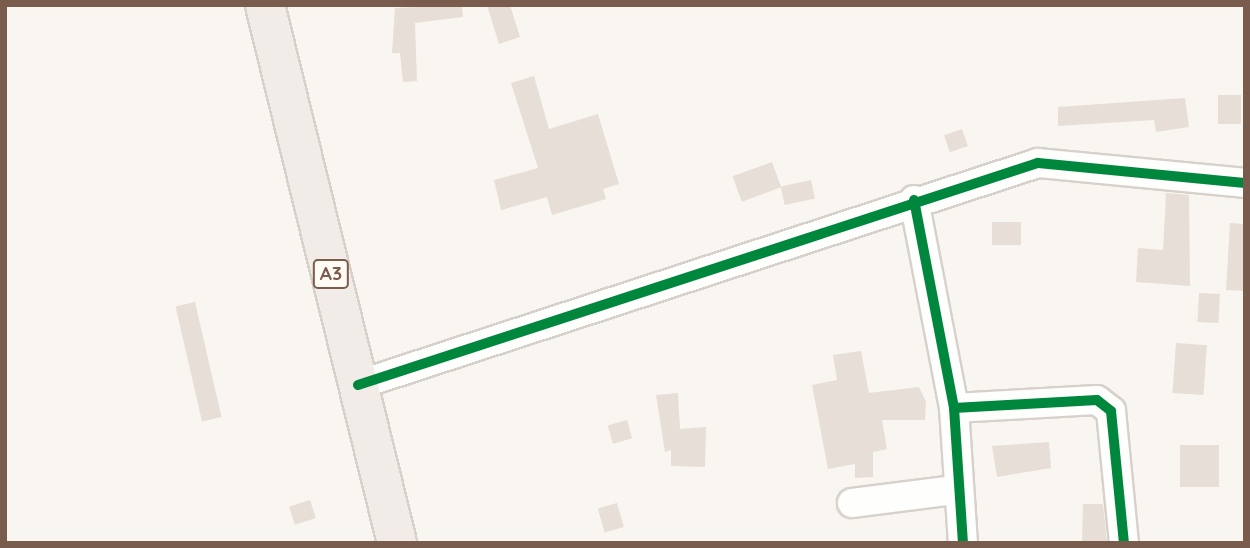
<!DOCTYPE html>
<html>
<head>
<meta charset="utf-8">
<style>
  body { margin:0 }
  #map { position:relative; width:1250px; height:548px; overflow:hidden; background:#f9f5f0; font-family:Quicksand,sans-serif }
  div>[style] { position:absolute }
  .building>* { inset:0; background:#e6ded7; transform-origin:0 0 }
  .roads { filter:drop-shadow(2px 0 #d7d1cb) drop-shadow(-2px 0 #d7d1cb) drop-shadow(0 2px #d7d1cb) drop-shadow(0 -2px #d7d1cb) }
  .minor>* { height:28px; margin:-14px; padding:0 14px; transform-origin:14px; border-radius:14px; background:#fefefd }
  .trunk>* { height:38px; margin:-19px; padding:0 19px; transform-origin:19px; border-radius:19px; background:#f2ece8 }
  .cycleway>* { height:10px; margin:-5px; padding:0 5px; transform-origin:5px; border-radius:5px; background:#00873e }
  span { translate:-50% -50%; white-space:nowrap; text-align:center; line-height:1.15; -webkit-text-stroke:5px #fffaf3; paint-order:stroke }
  .shield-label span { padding:2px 5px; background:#fffaf3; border:2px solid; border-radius:5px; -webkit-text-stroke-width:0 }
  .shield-label { font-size:19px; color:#7a5c4d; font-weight:700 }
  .frame { position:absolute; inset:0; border:7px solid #7a5c4d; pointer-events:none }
</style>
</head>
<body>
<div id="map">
  <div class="building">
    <i style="clip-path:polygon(462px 5px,463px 17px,415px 23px,417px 81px,403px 82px,400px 53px,392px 53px,395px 8px)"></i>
    <i style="clip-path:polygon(487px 5px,510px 5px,520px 37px,499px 44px)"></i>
    <i style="clip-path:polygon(534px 76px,549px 129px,598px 114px,619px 184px,603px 189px,606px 199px,552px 215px,547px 197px,501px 210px,494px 180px,538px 168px,511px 83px)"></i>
    <i style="left:1241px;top:95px;width:29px;height:23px;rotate:90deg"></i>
    <i style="clip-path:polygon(1185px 98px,1189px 127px,1156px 132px,1154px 120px,1058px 126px,1058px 107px)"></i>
    <i style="left:962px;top:129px;width:18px;height:19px;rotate:71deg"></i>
    <i style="left:772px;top:162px;width:27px;height:42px;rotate:70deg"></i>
    <i style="left:811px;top:180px;width:19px;height:31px;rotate:78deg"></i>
    <i style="clip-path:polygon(1166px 193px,1189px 195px,1190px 286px,1136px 282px,1138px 248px,1163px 250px)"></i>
    <i style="left:992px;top:222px;width:29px;height:23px"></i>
    <i style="clip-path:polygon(1230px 223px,1245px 224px,1245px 291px,1226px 290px)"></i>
    <i style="left:1199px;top:293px;width:21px;height:29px;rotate:3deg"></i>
    <i style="left:195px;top:302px;width:118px;height:20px;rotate:77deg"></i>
    <i style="left:1176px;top:343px;width:31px;height:50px;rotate:4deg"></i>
    <i style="clip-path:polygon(861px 351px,869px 393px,919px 387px,926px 402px,925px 420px,882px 420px,887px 449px,873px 452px,873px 477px,855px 478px,855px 464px,828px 469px,812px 385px,837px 380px,833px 355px)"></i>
    <i style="clip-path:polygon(678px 393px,680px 429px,706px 427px,705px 467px,671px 466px,671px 450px,665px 452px,656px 395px)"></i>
    <i style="left:627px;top:420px;width:19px;height:20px;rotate:74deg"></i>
    <i style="clip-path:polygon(1049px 442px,1051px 468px,997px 477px,992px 446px)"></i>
    <i style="left:1180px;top:445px;width:39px;height:42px"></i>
    <i style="left:310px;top:500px;width:19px;height:22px;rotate:72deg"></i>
    <i style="left:617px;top:503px;width:25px;height:20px;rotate:74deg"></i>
    <i style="clip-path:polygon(1083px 504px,1103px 504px,1107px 543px,1082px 543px)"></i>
  </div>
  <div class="roads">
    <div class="minor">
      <i style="left:914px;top:200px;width:212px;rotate:79.1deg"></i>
      <i style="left:954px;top:408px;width:135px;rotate:86.2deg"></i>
      <i style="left:358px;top:385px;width:715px;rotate:-18.08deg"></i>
      <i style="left:1038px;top:163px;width:208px;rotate:5.5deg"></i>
      <i style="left:954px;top:408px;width:143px;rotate:-3.2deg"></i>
      <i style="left:1097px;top:400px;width:18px;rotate:38deg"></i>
      <i style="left:1111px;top:411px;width:133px;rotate:84.4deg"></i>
      <i style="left:852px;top:503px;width:104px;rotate:-7.2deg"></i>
    </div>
    <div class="trunk">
      <i style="left:265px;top:5px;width:554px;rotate:76.21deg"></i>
    </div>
  </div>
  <div class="cycleway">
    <i style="left:914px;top:200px;width:212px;rotate:79.1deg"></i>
    <i style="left:954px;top:408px;width:135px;rotate:86.2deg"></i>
    <i style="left:358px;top:385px;width:715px;rotate:-18.08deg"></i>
    <i style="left:1038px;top:163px;width:208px;rotate:5.5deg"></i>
    <i style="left:954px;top:408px;width:143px;rotate:-3.2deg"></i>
    <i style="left:1097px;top:400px;width:18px;rotate:38deg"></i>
    <i style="left:1111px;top:411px;width:133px;rotate:84.4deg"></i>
  </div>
  <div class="shield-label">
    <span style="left:331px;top:274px">A3</span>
  </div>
  <div class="frame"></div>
</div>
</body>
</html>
